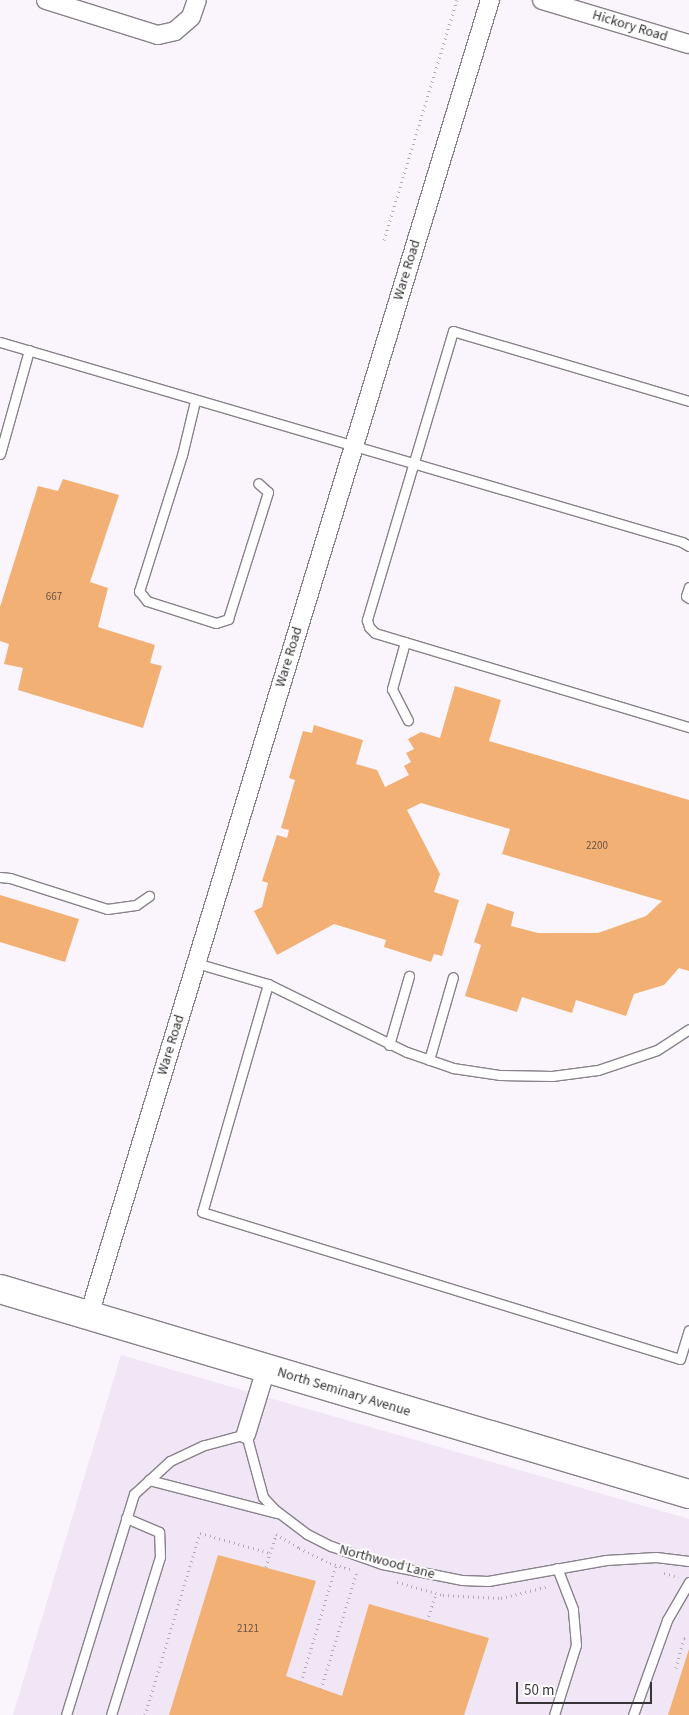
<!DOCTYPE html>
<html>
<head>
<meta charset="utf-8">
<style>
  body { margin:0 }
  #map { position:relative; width:689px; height:1715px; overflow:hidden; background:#faf4fd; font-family:"Source Sans 3",sans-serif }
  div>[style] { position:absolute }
  .built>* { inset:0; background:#f0e6f6 }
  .building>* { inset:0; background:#f2b074 }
  .path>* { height:3px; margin-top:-1.5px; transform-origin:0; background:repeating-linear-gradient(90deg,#b1acb4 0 1px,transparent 0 5px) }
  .roads { filter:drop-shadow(1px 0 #88828a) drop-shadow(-1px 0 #88828a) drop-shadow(0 1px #88828a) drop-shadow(0 -1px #88828a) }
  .service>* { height:9px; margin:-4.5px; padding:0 4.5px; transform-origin:4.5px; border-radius:4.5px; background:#fff }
  .minor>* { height:18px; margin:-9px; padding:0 9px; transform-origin:9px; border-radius:9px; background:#fff }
  .primary>* { height:28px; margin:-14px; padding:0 14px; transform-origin:14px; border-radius:14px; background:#fff }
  span { translate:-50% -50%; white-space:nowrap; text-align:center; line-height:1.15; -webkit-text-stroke:4px #fff; paint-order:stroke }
  .number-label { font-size:11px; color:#665347 }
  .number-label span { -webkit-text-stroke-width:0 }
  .street-label { font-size:14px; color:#373438 }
  .scale { position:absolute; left:516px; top:1682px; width:136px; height:22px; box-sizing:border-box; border:2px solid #373438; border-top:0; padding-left:6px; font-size:15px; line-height:18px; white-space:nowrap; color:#373438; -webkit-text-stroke:4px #fff; paint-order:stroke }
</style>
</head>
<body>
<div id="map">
  <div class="built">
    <i style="clip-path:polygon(121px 1355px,689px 1519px,689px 1715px,13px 1715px)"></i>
  </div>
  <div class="building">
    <i style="clip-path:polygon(63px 479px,119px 495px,90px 582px,108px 588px,98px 627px,155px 645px,150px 663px,162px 666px,143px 728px,18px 690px,23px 668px,4px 664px,9px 644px,0 641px,0 607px,38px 486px,58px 491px)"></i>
    <i style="clip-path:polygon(455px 686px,501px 700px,489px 741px,689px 800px,689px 971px,679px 968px,664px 985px,634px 994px,626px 1016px,576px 1000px,572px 1013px,522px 997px,517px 1012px,465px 996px,481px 945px,474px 942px,487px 903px,514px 912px,511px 926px,538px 933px,598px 933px,646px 916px,662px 901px,502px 854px,510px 829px,421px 803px,407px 810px,440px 874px,434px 892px,459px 900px,442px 956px,434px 954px,431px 962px,384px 947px,386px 940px,334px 924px,277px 955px,254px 911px,262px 907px,268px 883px,262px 881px,277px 835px,287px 838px,289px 830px,281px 828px,295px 780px,289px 778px,303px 731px,312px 733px,314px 725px,363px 740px,356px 764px,377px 770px,385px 787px,409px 775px,404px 766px,411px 762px,406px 753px,414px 749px,408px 739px,421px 732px,440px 738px)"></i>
    <i style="clip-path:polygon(0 895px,79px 919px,65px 962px,0 942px)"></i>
    <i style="clip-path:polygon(218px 1555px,316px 1581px,286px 1676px,342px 1696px,369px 1604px,489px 1638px,464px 1715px,169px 1715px)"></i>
    <i style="clip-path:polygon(689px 1649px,689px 1715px,668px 1715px)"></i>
  </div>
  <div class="path">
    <i style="left:384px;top:240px;width:251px;rotate:-73.1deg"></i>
    <i style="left:266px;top:1567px;width:15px;rotate:-74deg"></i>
    <i style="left:664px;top:1573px;width:15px;rotate:16deg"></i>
    <i style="left:397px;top:1582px;width:48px;rotate:15.8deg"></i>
    <i style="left:443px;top:1595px;width:58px;rotate:3deg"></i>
    <i style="left:501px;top:1598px;width:50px;rotate:-13.8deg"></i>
    <i style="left:427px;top:1621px;width:29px;rotate:-72deg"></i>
    <i style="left:676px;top:1668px;width:31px;rotate:-75deg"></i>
    <i style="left:684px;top:1638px;width:5px;rotate:11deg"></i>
    <i style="left:301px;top:1682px;width:122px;rotate:-73.3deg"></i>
    <i style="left:321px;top:1689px;width:123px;rotate:-73deg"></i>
    <i style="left:145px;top:1715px;width:190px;rotate:-73.2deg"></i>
    <i style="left:200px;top:1533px;width:73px;rotate:15.9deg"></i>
    <i style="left:270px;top:1553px;width:20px;rotate:-72deg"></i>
    <i style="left:276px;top:1534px;width:27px;rotate:31deg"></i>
    <i style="left:299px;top:1548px;width:34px;rotate:26deg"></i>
    <i style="left:330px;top:1563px;width:21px;rotate:17deg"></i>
  </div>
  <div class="roads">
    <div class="service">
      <i style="left:0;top:342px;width:711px;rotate:16.34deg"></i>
      <i style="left:682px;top:542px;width:8px;rotate:30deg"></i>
      <i style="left:195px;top:401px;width:56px;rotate:103.5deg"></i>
      <i style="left:182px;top:455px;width:143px;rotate:107.5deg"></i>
      <i style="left:139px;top:591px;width:13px;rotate:51deg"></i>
      <i style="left:147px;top:601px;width:72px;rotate:17.7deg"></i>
      <i style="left:216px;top:623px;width:13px;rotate:-18deg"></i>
      <i style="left:228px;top:619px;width:133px;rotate:-72.5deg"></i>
      <i style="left:268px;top:492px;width:13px;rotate:-138deg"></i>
      <i style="left:689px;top:401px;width:246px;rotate:-163.5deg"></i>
      <i style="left:453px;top:331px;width:302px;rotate:106.6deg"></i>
      <i style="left:367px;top:620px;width:7px;rotate:74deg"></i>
      <i style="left:369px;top:627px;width:8px;rotate:45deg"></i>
      <i style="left:375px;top:633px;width:328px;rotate:16.7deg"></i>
      <i style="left:0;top:454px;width:108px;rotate:-74.4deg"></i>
      <i style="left:689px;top:587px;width:9px;rotate:108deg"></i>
      <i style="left:686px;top:596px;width:4px;rotate:34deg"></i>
      <i style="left:405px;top:642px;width:49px;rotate:105.5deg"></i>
      <i style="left:392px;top:689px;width:35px;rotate:63deg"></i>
      <i style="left:0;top:877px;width:10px;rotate:6deg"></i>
      <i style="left:10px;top:878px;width:102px;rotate:17.7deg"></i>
      <i style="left:107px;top:909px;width:29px;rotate:-8deg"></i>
      <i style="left:136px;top:905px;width:16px;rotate:-35deg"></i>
      <i style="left:196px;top:963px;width:75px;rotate:16.3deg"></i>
      <i style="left:268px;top:984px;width:155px;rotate:26.1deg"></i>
      <i style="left:407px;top:1052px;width:49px;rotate:19.2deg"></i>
      <i style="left:453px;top:1068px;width:48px;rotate:8.5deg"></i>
      <i style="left:500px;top:1075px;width:52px;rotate:1.1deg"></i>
      <i style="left:552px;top:1076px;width:46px;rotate:-7.4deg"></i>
      <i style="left:598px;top:1070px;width:62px;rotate:-18.7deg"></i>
      <i style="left:657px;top:1050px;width:38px;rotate:-33deg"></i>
      <i style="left:268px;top:984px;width:237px;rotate:106.1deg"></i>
      <i style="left:202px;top:1212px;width:500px;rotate:17.09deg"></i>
      <i style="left:680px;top:1359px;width:30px;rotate:-73deg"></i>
      <i style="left:389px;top:1045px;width:72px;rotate:-73.8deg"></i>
      <i style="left:429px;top:1060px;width:86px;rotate:-73.9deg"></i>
      <i style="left:149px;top:1480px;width:132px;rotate:14.5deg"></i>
      <i style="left:66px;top:1715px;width:231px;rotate:-72.9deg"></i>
      <i style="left:134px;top:1494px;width:49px;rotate:-42.5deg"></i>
      <i style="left:170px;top:1461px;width:38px;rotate:-25deg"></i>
      <i style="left:205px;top:1445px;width:42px;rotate:-15deg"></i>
      <i style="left:246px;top:1434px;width:65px;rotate:74.9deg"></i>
      <i style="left:263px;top:1497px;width:16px;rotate:47deg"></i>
      <i style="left:274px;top:1509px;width:41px;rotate:37.1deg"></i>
      <i style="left:307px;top:1534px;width:27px;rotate:27deg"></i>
      <i style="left:331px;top:1546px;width:54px;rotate:19.4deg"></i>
      <i style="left:382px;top:1564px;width:82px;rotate:11.3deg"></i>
      <i style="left:462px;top:1580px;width:26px;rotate:2deg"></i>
      <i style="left:488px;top:1581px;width:120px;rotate:-10.1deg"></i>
      <i style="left:606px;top:1560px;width:50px;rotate:-3.4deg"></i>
      <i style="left:656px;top:1557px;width:33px;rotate:7deg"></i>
      <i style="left:111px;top:1715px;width:165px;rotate:-72.8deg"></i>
      <i style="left:160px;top:1557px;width:25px;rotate:-92deg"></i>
      <i style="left:159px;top:1532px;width:36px;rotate:-157deg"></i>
      <i style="left:554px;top:1715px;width:73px;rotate:-72.6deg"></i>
      <i style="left:576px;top:1645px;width:36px;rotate:-95deg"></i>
      <i style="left:573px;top:1609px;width:44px;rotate:-111.3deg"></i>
      <i style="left:633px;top:1715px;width:101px;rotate:-70.3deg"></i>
      <i style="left:667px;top:1620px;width:44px;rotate:-59.9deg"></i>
    </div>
    <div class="minor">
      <i style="left:46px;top:0;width:117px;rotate:17.4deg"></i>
      <i style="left:158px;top:35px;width:17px;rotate:-13deg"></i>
      <i style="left:175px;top:31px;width:21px;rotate:-41deg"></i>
      <i style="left:191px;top:17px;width:18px;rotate:-71deg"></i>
      <i style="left:542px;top:0;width:153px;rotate:16.7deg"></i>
      <i style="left:89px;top:1315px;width:1375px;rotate:-73.04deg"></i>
      <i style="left:246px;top:1434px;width:68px;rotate:-72.9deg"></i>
    </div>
    <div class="primary">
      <i style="left:0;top:1289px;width:719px;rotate:16.57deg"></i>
    </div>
  </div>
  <div class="number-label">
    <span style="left:54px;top:597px">667</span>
    <span style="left:597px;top:846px">2200</span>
    <span style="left:248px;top:1629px">2121</span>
  </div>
  <div class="street-label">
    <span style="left:630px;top:26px;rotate:17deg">Hickory Road</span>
    <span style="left:407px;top:270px;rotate:-73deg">Ware Road</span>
    <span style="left:289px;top:657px;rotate:-73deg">Ware Road</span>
    <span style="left:171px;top:1045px;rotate:-73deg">Ware Road</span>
    <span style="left:344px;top:1392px;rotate:17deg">North Seminary Avenue</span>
    <span style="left:387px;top:1562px;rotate:15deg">Northwood Lane</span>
  </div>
  <div class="scale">50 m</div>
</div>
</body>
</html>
